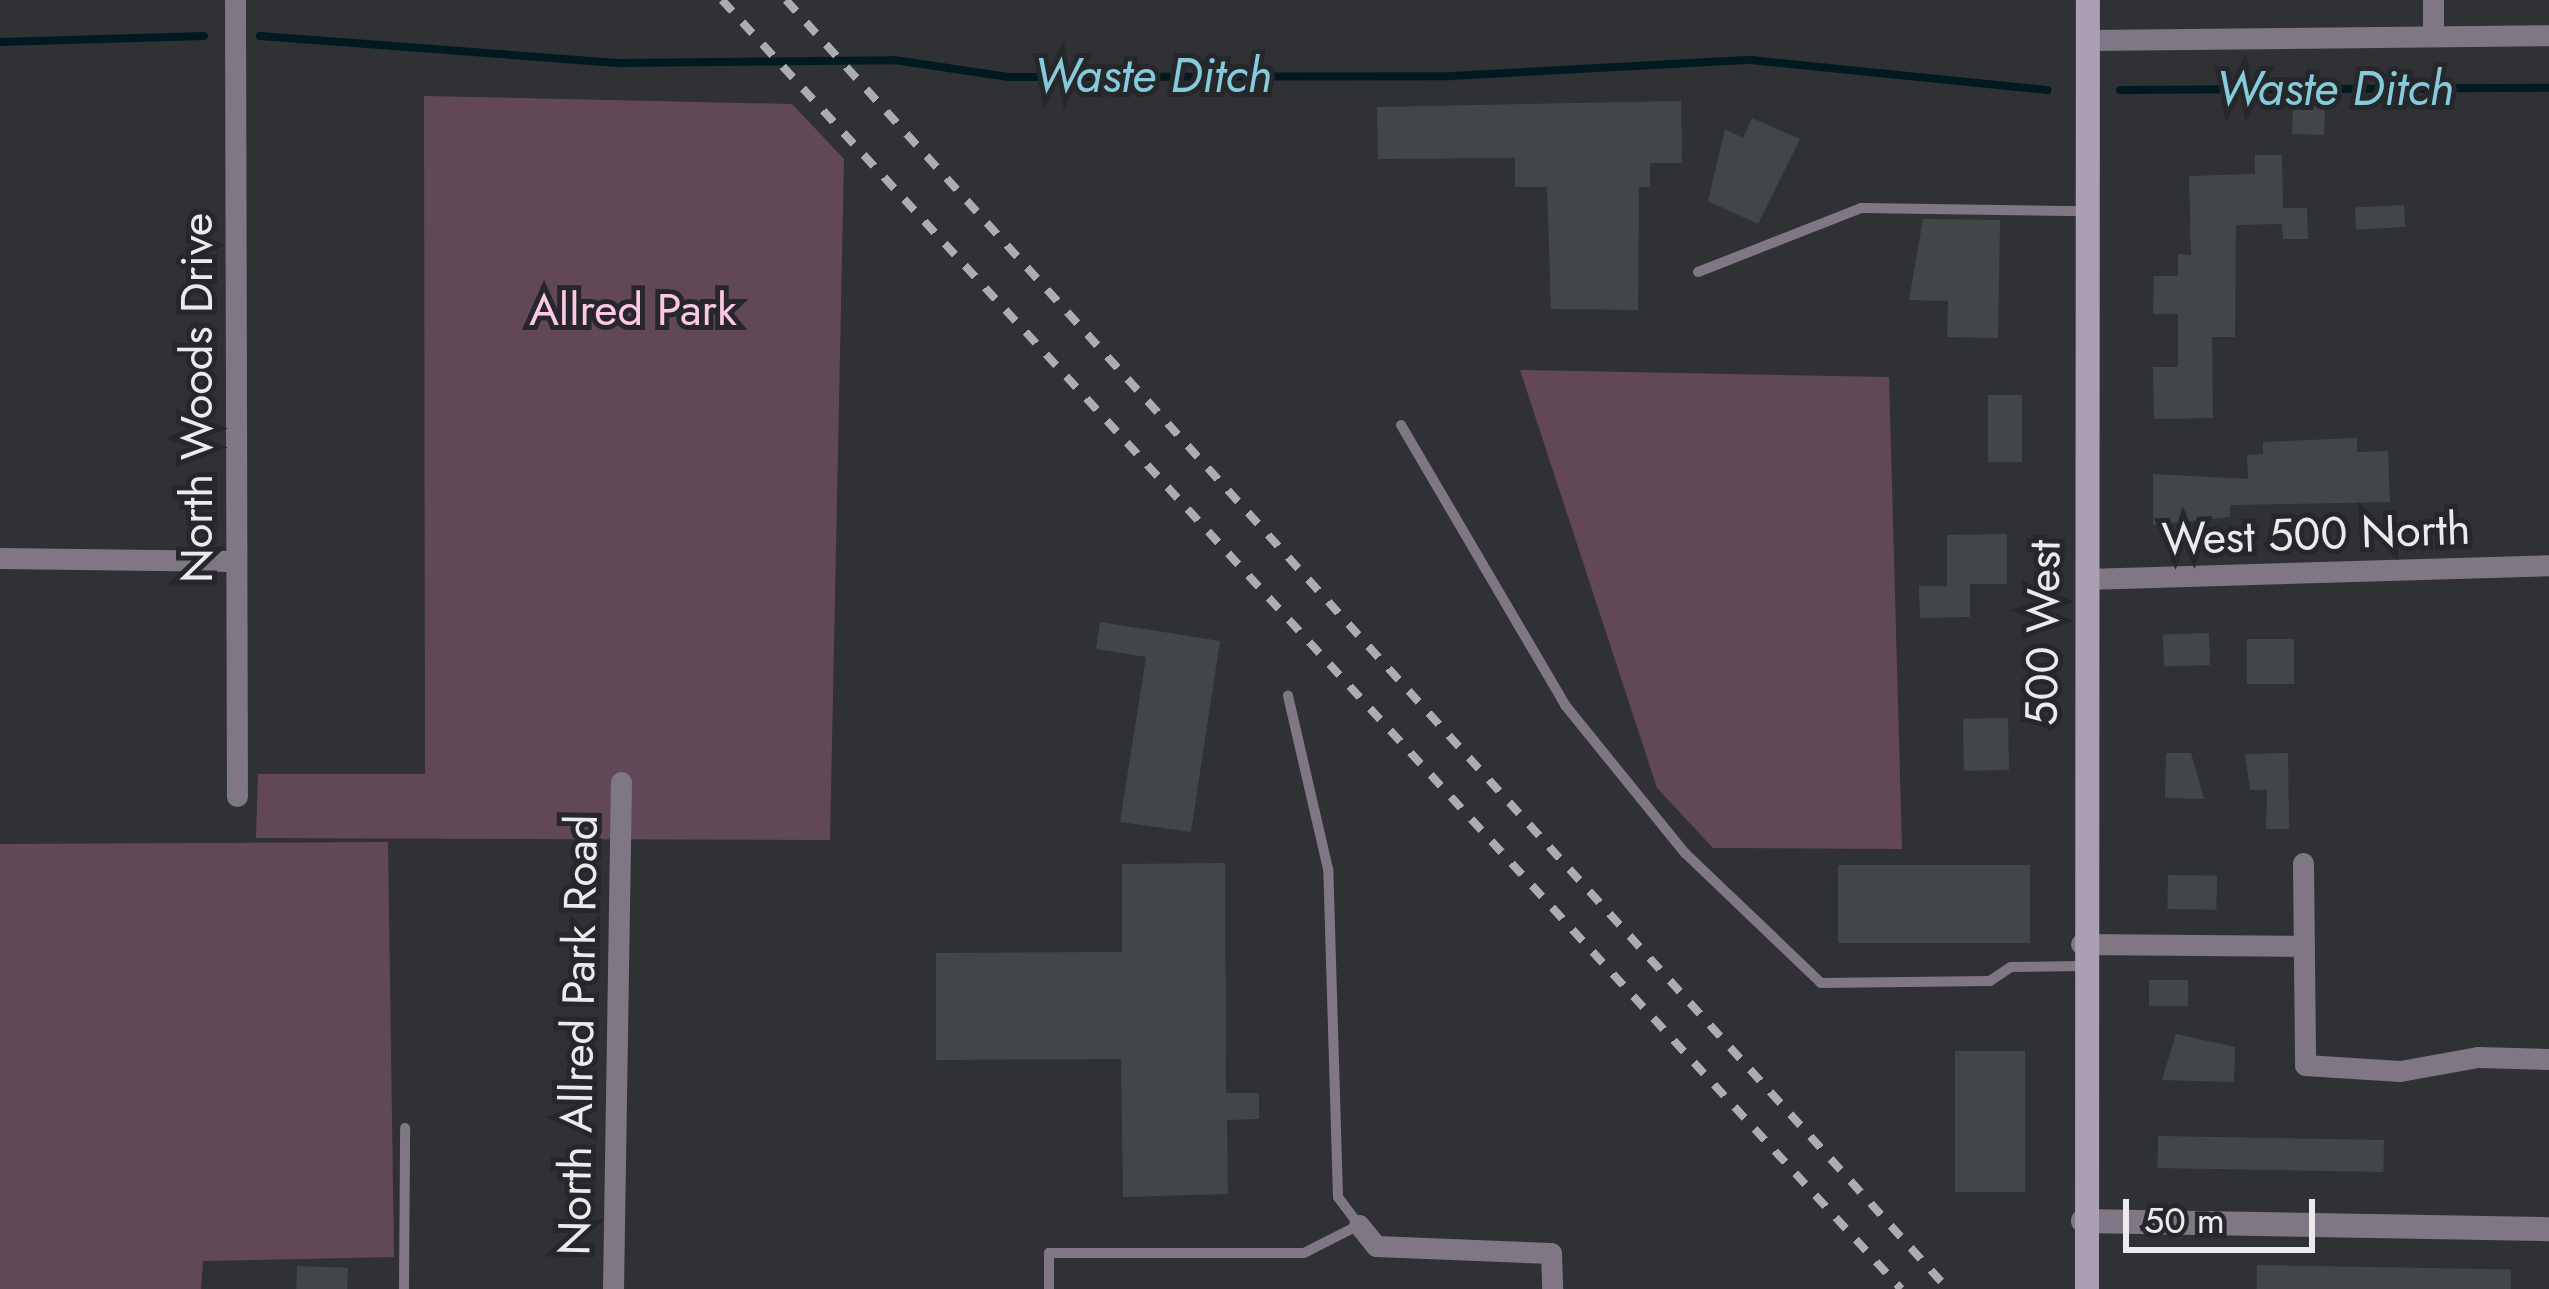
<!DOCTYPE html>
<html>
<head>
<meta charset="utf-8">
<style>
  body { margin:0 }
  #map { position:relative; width:2549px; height:1289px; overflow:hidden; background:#303134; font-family:Jost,sans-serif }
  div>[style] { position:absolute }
  .green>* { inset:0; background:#624856 }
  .stream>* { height:8px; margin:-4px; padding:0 4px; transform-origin:4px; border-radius:4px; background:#001a1f }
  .building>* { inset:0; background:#434649; transform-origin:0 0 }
  .service>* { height:10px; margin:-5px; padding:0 5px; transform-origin:5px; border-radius:5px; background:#7f7884 }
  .minor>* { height:21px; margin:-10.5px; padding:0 10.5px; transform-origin:10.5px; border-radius:10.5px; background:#7f7884 }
  .tertiary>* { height:24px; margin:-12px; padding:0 12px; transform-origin:12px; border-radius:12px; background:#7f7884 }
  .secondary>* { height:24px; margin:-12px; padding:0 12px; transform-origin:12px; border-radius:12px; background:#aba0b3 }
  .rail>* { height:8px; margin-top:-4px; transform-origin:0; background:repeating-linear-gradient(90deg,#acadb0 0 15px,transparent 0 30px) }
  span { translate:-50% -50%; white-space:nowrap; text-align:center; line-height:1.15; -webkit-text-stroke:10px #26272a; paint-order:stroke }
  .park-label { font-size:45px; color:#fec7e5 }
  .street-label { font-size:45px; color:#ebebee }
  .water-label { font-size:48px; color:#85cbdb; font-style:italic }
  .scale { position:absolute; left:2123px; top:1199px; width:192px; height:54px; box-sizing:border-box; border:6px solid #ebebee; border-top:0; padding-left:15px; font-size:36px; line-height:42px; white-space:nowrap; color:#ebebee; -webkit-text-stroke:9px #26272a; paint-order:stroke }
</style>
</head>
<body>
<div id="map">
  <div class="green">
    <i style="clip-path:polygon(424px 96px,792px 104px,844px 159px,830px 840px,256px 838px,258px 774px,425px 774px)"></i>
    <i style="clip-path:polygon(1520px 370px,1889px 377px,1902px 849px,1713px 848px,1657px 788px)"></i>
    <i style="clip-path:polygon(388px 842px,394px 1257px,203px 1261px,201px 1289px,0 1289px,0 844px)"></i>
  </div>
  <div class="stream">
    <i style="left:260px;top:36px;width:362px;rotate:4.3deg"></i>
    <i style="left:621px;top:63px;width:273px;rotate:-0.6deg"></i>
    <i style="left:894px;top:60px;width:116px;rotate:8.4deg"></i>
    <i style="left:1009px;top:77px;width:442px;rotate:-0.1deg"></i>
    <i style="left:1451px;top:76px;width:300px;rotate:-3.1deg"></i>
    <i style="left:1751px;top:60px;width:298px;rotate:5.8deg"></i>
    <i style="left:0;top:42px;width:204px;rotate:-1.7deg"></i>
    <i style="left:2120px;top:90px;width:429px;rotate:-0.3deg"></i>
  </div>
  <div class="building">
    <i style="clip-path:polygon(1681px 101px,1682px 163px,1650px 163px,1650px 187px,1639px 187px,1638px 310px,1551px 309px,1547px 187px,1515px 187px,1515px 158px,1378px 159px,1377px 107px)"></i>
    <i style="left:2293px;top:105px;width:32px;height:29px;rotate:2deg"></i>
    <i style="clip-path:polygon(1752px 118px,1800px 139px,1758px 224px,1708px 201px,1725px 129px,1743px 138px)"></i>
    <i style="clip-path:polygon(2255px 155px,2282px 155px,2283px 208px,2307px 208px,2308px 239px,2283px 239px,2282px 224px,2236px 225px,2235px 337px,2212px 337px,2213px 418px,2154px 419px,2153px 367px,2178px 367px,2178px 314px,2153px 314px,2154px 276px,2178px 276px,2178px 254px,2191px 255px,2189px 176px,2255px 174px)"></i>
    <i style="left:2404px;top:205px;width:22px;height:49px;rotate:87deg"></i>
    <i style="clip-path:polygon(1923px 219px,2000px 220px,1998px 338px,1947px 337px,1948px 301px,1909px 300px)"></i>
    <i style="left:1988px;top:395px;width:34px;height:67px"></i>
    <i style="clip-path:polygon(2357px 438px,2357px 452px,2388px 451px,2390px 502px,2230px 505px,2230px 517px,2153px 525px,2153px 474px,2248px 479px,2247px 455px,2263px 454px,2263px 442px)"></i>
    <i style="clip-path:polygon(2007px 534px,2007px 584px,1970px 584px,1970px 617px,1920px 618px,1919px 586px,1947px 586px,1947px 535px)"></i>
    <i style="clip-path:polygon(1100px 622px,1220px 641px,1191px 832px,1120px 822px,1146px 657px,1096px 649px)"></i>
    <i style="left:2209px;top:633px;width:32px;height:46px;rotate:88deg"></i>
    <i style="left:2247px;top:639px;width:47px;height:45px"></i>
    <i style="left:2008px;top:718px;width:52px;height:45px;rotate:89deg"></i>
    <i style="clip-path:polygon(2166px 753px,2191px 753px,2204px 799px,2165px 798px)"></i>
    <i style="clip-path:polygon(2288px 753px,2289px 829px,2266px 829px,2267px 790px,2250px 790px,2245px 754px)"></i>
    <i style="clip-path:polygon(1225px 863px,1226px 1093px,1259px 1093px,1259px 1119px,1227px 1120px,1228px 1194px,1123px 1197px,1121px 1059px,936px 1060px,936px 953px,1122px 952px,1122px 864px)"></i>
    <i style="left:1838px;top:865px;width:192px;height:78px"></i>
    <i style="left:2168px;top:875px;width:49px;height:34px;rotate:1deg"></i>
    <i style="left:2188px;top:980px;width:26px;height:39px;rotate:90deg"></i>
    <i style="clip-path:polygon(2176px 1034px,2235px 1047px,2234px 1082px,2162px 1080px)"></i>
    <i style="left:1955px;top:1051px;width:70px;height:141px"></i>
    <i style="left:2158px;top:1136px;width:226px;height:32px;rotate:1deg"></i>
    <i style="left:2257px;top:1265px;width:254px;height:24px;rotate:1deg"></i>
    <i style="left:297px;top:1266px;width:51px;height:23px;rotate:2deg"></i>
  </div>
  <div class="service">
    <i style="left:1698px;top:272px;width:175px;rotate:-21.4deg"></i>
    <i style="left:1861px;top:208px;width:224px;rotate:0.8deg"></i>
    <i style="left:1401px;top:425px;width:324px;rotate:59.6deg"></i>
    <i style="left:1565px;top:705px;width:191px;rotate:51deg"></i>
    <i style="left:1685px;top:853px;width:188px;rotate:43.7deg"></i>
    <i style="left:1821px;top:983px;width:169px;rotate:-0.7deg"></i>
    <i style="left:1990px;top:981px;width:25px;rotate:-34deg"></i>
    <i style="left:2011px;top:967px;width:69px;rotate:-0.8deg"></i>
    <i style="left:404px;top:1289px;width:161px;rotate:-89.6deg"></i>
    <i style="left:1049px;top:1289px;width:36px;rotate:-90deg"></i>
    <i style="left:1049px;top:1253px;width:255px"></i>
    <i style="left:1304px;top:1253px;width:62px;rotate:-27deg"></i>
    <i style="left:1359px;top:1225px;width:35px;rotate:-127deg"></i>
    <i style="left:1338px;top:1197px;width:328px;rotate:-91.7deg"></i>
    <i style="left:1328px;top:869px;width:178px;rotate:-103deg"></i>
  </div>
  <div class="minor">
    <i style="left:235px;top:0;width:796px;rotate:89.86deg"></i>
    <i style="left:2433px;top:0;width:35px;rotate:90deg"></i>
    <i style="left:2088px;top:40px;width:461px;rotate:-0.6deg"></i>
    <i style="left:0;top:558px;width:236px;rotate:0.7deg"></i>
    <i style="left:2086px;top:579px;width:463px;rotate:-1.7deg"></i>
    <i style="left:2303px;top:863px;width:202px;rotate:89.4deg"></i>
    <i style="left:2305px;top:1065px;width:95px;rotate:3.6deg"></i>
    <i style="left:2400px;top:1071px;width:79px;rotate:-10.2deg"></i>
    <i style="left:2478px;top:1057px;width:71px;rotate:1.6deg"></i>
    <i style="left:2081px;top:944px;width:223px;rotate:0.5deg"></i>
    <i style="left:1359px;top:1225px;width:27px;rotate:51deg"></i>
    <i style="left:1376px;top:1246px;width:175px;rotate:2.3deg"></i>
    <i style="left:1551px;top:1253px;width:36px;rotate:88deg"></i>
    <i style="left:613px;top:1289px;width:507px;rotate:-89.1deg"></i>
  </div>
  <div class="tertiary">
    <i style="left:2083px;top:1221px;width:466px;rotate:1deg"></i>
  </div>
  <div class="secondary">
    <i style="left:2087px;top:1289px;width:1289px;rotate:-89.96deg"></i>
  </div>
  <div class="rail">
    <i style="left:722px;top:0;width:1747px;rotate:47.55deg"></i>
    <i style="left:786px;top:0;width:1735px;rotate:47.97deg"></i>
  </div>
  <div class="park-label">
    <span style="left:633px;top:310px">Allred Park</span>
  </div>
  <div class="street-label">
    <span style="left:197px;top:398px;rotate:-90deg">North Woods Drive</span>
    <span style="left:2316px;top:534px;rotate:-2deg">West 500 North</span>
    <span style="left:2043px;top:633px;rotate:-89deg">500 West</span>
    <span style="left:578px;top:1035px;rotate:-89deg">North Allred Park Road</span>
  </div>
  <div class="water-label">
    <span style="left:1153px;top:76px">Waste Ditch</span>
    <span style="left:2335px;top:89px">Waste Ditch</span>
  </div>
  <div class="scale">50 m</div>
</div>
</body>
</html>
